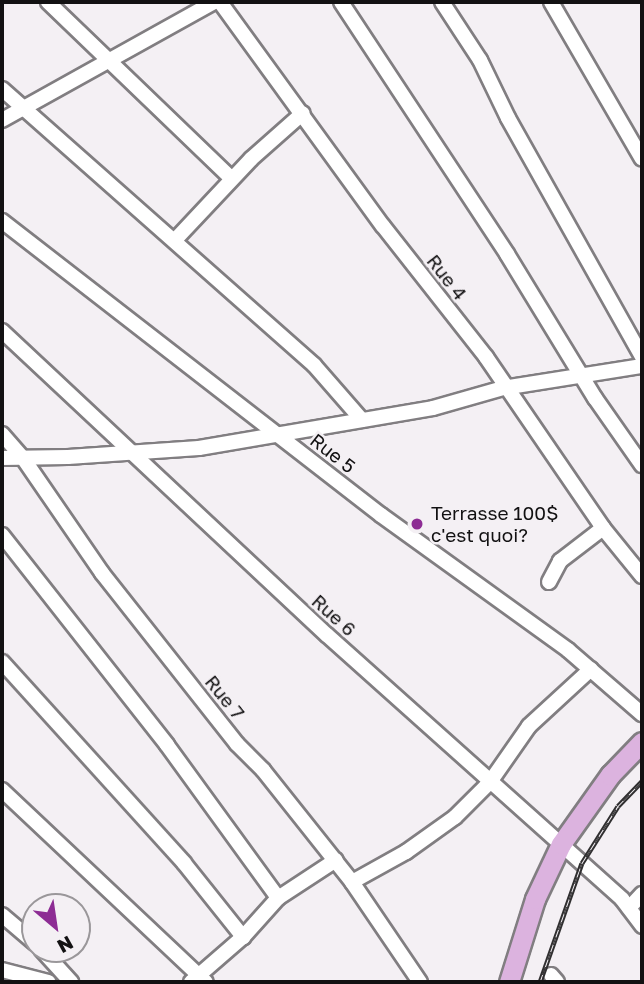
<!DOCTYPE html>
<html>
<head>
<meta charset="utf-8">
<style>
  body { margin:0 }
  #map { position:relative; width:644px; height:984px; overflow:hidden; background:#f4f0f4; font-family:"Golos Text",sans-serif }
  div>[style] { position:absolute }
  .roads { filter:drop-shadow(2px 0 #817e81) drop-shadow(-2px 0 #817e81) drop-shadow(0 2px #817e81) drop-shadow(0 -2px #817e81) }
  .minor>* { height:14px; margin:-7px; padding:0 7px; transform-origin:7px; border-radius:7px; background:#fff }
  .major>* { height:19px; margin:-9.5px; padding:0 9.5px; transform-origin:9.5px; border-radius:9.5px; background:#dcb3df }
  .rail>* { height:5px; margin-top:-2.5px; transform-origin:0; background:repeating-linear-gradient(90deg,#f4f0f4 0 8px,#302f30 0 16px); box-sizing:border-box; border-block:2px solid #302f30 }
  .dots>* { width:19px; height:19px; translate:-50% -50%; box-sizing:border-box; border:4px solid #f4f0f4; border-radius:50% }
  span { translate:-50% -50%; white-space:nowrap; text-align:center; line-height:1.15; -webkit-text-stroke:5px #f4f0f4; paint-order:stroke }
  .street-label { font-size:19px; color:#121112 }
  .poi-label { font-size:19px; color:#121112 }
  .left { translate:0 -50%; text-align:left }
  .frame { position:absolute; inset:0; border:4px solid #121112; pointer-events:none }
  .north { position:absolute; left:21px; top:893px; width:70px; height:70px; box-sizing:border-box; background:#f4f0f4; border:2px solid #9a979a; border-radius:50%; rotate:151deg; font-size:19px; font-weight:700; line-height:28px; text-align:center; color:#121112 }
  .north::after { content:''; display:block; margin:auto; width:24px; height:32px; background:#8d2c94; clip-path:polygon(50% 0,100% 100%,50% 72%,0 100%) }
</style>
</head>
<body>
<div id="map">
  <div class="roads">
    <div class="minor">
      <i style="left:48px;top:2px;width:255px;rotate:43.9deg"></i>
      <i style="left:220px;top:2px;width:277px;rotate:54deg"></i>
      <i style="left:383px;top:226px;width:167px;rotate:51.8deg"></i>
      <i style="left:486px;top:357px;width:207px;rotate:55.6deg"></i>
      <i style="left:603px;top:528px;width:62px;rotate:50.9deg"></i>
      <i style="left:341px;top:2px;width:302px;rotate:56.6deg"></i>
      <i style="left:507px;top:254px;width:169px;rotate:58.6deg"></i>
      <i style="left:595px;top:398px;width:82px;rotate:55deg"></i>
      <i style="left:442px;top:2px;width:69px;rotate:56.8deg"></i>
      <i style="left:480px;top:60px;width:64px;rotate:64.2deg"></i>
      <i style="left:508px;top:118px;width:274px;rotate:60.7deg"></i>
      <i style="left:551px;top:2px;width:181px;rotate:59.9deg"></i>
      <i style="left:2px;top:89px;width:417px;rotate:41.5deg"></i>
      <i style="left:314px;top:365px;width:73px;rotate:48.9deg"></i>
      <i style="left:2px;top:120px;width:243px;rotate:-29.1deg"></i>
      <i style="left:2px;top:221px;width:480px;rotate:37.8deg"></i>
      <i style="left:381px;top:515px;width:231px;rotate:35.8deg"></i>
      <i style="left:568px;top:650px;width:98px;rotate:40.9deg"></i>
      <i style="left:175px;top:240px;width:111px;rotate:-46.8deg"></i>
      <i style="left:251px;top:159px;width:69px;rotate:-41.5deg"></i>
      <i style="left:2px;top:331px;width:445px;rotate:43.1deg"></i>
      <i style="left:327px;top:635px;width:396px;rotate:41.8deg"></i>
      <i style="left:622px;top:899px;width:34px;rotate:53deg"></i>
      <i style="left:2px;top:434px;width:32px;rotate:49deg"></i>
      <i style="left:23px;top:458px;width:140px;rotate:55.5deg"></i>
      <i style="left:102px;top:573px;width:218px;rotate:51.7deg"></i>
      <i style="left:237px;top:744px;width:37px;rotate:45deg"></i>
      <i style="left:263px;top:770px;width:143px;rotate:51.5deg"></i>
      <i style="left:352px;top:882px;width:121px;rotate:55.8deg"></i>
      <i style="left:2px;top:458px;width:66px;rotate:-0.9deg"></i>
      <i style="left:68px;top:457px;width:131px;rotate:-3.9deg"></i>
      <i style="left:199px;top:448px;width:237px;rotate:-9.7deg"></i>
      <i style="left:433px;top:408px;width:73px;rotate:-15.9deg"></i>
      <i style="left:503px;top:388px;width:141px;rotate:-9deg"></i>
      <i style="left:2px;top:535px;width:267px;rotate:51.8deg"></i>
      <i style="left:167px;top:745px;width:189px;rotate:54deg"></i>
      <i style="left:549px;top:582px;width:24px;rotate:-62deg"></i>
      <i style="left:560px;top:561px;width:54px;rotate:-37.5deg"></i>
      <i style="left:2px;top:662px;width:271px;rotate:47.8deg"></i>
      <i style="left:184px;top:863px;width:95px;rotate:51.4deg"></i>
      <i style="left:2px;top:790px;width:280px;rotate:43.3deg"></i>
      <i style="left:352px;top:882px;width:62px;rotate:-29.1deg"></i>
      <i style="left:406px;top:852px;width:60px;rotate:-35.5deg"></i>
      <i style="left:455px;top:817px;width:49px;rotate:-45deg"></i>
      <i style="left:490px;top:782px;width:68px;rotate:-55.1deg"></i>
      <i style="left:529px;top:726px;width:84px;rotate:-42.6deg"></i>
      <i style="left:629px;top:908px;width:19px;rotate:-47deg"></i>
      <i style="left:2px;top:915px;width:43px;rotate:40.3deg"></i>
      <i style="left:41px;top:949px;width:45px;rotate:47.7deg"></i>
      <i style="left:2px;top:970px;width:48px;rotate:14.6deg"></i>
      <i style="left:551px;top:975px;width:9px;rotate:49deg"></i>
      <i style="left:191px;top:982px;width:69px;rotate:-40.9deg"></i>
      <i style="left:243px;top:937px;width:52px;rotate:-48.1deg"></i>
      <i style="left:278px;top:898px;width:69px;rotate:-33.2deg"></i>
    </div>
    <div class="major">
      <i style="left:509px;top:982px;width:87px;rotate:-72.6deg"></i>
      <i style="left:535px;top:899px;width:61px;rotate:-64.7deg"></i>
      <i style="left:561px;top:844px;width:85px;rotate:-54.6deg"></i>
      <i style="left:610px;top:775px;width:46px;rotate:-45.9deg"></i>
    </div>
  </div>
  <div class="rail">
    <i style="left:540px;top:982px;width:126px;rotate:-70.6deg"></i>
    <i style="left:582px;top:863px;width:67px;rotate:-57.7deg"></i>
    <i style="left:618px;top:806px;width:35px;rotate:-46deg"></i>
  </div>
  <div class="dots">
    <i style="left:417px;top:524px;background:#8d2c94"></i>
  </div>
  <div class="street-label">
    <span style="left:447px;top:277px;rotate:52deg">Rue 4</span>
    <span style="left:333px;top:453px;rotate:38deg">Rue 5</span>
    <span style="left:334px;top:615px;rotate:42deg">Rue 6</span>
    <span style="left:225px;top:697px;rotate:51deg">Rue 7</span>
  </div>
  <div class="poi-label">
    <span class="left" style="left:431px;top:524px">Terrasse 100$<br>c'est quoi?</span>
  </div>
  <div class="frame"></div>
  <div class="north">N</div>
</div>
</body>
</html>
